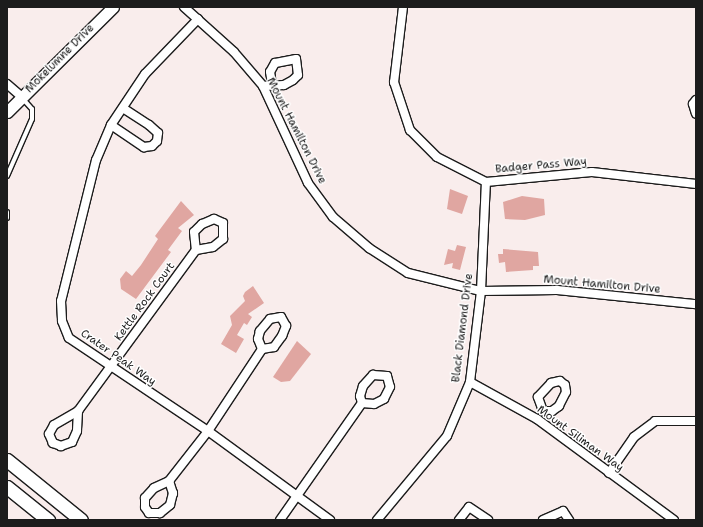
<!DOCTYPE html>
<html>
<head>
<meta charset="utf-8">
<style>
  body { margin:0 }
  #map { position:relative; width:703px; height:527px; overflow:hidden; background:#f9edec; font-family:"Shantell Sans",sans-serif }
  div>[style] { position:absolute }
  .building>* { inset:0; background:#e0a6a1 }
  .roads { filter:drop-shadow(1px 0 #1c1c1c) drop-shadow(-1px 0 #1c1c1c) drop-shadow(0 1px #1c1c1c) drop-shadow(0 -1px #1c1c1c) }
  .lane>* { height:4px; margin:-2px; padding:0 2px; transform-origin:2px; border-radius:2px; background:#fff }
  .street>* { height:8px; margin:-4px; padding:0 4px; transform-origin:4px; border-radius:4px; background:#fff }
  .secondary>* { height:11px; margin:-5.5px; padding:0 5.5px; transform-origin:5.5px; border-radius:5.5px; background:#fff }
  .primary>* { height:13px; margin:-6.5px; padding:0 6.5px; transform-origin:6.5px; border-radius:6.5px; background:#fff }
  span { translate:-50% -50%; white-space:nowrap; text-align:center; line-height:1.15; -webkit-text-stroke:3px #fff; paint-order:stroke }
  .street-label { font-size:11px; color:#1c1c1c }
  .frame { position:absolute; inset:0; border:8px solid #1c1c1c; pointer-events:none }
</style>
</head>
<body>
<div id="map">
  <div class="building">
    <i style="clip-path:polygon(450px 189px,468px 196px,462px 214px,447px 209px)"></i>
    <i style="clip-path:polygon(522px 196px,544px 199px,545px 215px,525px 220px,505px 219px,503px 202px)"></i>
    <i style="clip-path:polygon(181px 201px,194px 215px,178px 228px,182px 231px,168px 250px,171px 252px,136px 299px,121px 289px,120px 279px,126px 271px,132px 276px,141px 265px,158px 239px,155px 236px)"></i>
    <i style="clip-path:polygon(457px 245px,466px 247px,460px 270px,452px 268px,453px 263px,444px 265px,448px 249px,455px 251px)"></i>
    <i style="clip-path:polygon(503px 249px,538px 252px,539px 266px,533px 266px,533px 270px,506px 272px,505px 262px,499px 263px,498px 254px,503px 254px)"></i>
    <i style="clip-path:polygon(253px 286px,264px 303px,248px 314px,252px 317px,247px 325px,244px 323px,237px 335px,244px 339px,236px 353px,221px 344px,232px 325px,230px 316px,245px 301px,243px 296px,245px 292px)"></i>
    <i style="clip-path:polygon(297px 341px,311px 354px,290px 381px,281px 382px,273px 377px)"></i>
  </div>
  <div class="roads">
    <div class="lane">
      <i style="left:7px;top:176px;width:62px;rotate:-66.3deg"></i>
      <i style="left:32px;top:119px;width:10px;rotate:-90deg"></i>
      <i style="left:32px;top:109px;width:15px;rotate:-132deg"></i>
      <i style="left:7px;top:212px;width:6px;rotate:90deg"></i>
    </div>
    <div class="street">
      <i style="left:184px;top:7px;width:67px;rotate:42deg"></i>
      <i style="left:234px;top:52px;width:45px;rotate:49.5deg"></i>
      <i style="left:263px;top:86px;width:107px;rotate:65.1deg"></i>
      <i style="left:308px;top:183px;width:42px;rotate:53.7deg"></i>
      <i style="left:333px;top:217px;width:48px;rotate:40.7deg"></i>
      <i style="left:369px;top:248px;width:46px;rotate:32.7deg"></i>
      <i style="left:408px;top:273px;width:75px;rotate:13.9deg"></i>
      <i style="left:481px;top:291px;width:76px;rotate:-0.8deg"></i>
      <i style="left:557px;top:290px;width:140px;rotate:5.8deg"></i>
      <i style="left:403px;top:7px;width:76px;rotate:96.8deg"></i>
      <i style="left:394px;top:82px;width:51px;rotate:71.6deg"></i>
      <i style="left:410px;top:130px;width:38px;rotate:45deg"></i>
      <i style="left:437px;top:157px;width:55px;rotate:27deg"></i>
      <i style="left:486px;top:182px;width:106px;rotate:-5.4deg"></i>
      <i style="left:592px;top:172px;width:105px;rotate:6.6deg"></i>
      <i style="left:198px;top:19px;width:76px;rotate:133.9deg"></i>
      <i style="left:145px;top:74px;width:61px;rotate:123.7deg"></i>
      <i style="left:111px;top:125px;width:38px;rotate:113deg"></i>
      <i style="left:96px;top:160px;width:145px;rotate:103.9deg"></i>
      <i style="left:61px;top:301px;width:20px;rotate:87deg"></i>
      <i style="left:62px;top:321px;width:18px;rotate:68deg"></i>
      <i style="left:69px;top:338px;width:167px;rotate:33.8deg"></i>
      <i style="left:208px;top:431px;width:151px;rotate:36.1deg"></i>
      <i style="left:7px;top:84px;width:20px;rotate:41deg"></i>
      <i style="left:263px;top:86px;width:21px;rotate:-3deg"></i>
      <i style="left:284px;top:85px;width:10px;rotate:-29deg"></i>
      <i style="left:293px;top:80px;width:7px;rotate:-45deg"></i>
      <i style="left:298px;top:75px;width:16px;rotate:-97deg"></i>
      <i style="left:296px;top:59px;width:21px;rotate:169deg"></i>
      <i style="left:275px;top:63px;width:10px;rotate:119deg"></i>
      <i style="left:270px;top:72px;width:11px;rotate:80deg"></i>
      <i style="left:696px;top:100px;width:5px;rotate:127deg"></i>
      <i style="left:693px;top:104px;width:10px;rotate:73deg"></i>
      <i style="left:111px;top:125px;width:40px;rotate:34deg"></i>
      <i style="left:144px;top:147px;width:8px;rotate:-7deg"></i>
      <i style="left:152px;top:146px;width:7px;rotate:-45deg"></i>
      <i style="left:157px;top:141px;width:8px;rotate:-83deg"></i>
      <i style="left:158px;top:133px;width:12px;rotate:-138deg"></i>
      <i style="left:149px;top:125px;width:31px;rotate:-147deg"></i>
      <i style="left:373px;top:375px;width:14px;rotate:4deg"></i>
      <i style="left:387px;top:376px;width:11px;rotate:75deg"></i>
      <i style="left:390px;top:387px;width:13px;rotate:117deg"></i>
      <i style="left:384px;top:399px;width:11px;rotate:153deg"></i>
      <i style="left:374px;top:404px;width:12px;rotate:-175deg"></i>
      <i style="left:362px;top:403px;width:7px;rotate:-106deg"></i>
      <i style="left:360px;top:396px;width:10px;rotate:-73deg"></i>
      <i style="left:363px;top:386px;width:15px;rotate:-48deg"></i>
      <i style="left:560px;top:381px;width:6px;rotate:39deg"></i>
      <i style="left:565px;top:385px;width:7px;rotate:82deg"></i>
      <i style="left:566px;top:392px;width:16px;rotate:117deg"></i>
      <i style="left:559px;top:406px;width:9px;rotate:144deg"></i>
      <i style="left:552px;top:411px;width:9px;rotate:180deg"></i>
      <i style="left:543px;top:411px;width:15px;rotate:-110deg"></i>
      <i style="left:538px;top:397px;width:19px;rotate:-47deg"></i>
      <i style="left:551px;top:383px;width:9px;rotate:-13deg"></i>
      <i style="left:470px;top:382px;width:77px;rotate:28.9deg"></i>
      <i style="left:537px;top:419px;width:170px;rotate:36.4deg"></i>
      <i style="left:78px;top:411px;width:20px;rotate:93deg"></i>
      <i style="left:77px;top:431px;width:12px;rotate:114deg"></i>
      <i style="left:72px;top:442px;width:12px;rotate:160deg"></i>
      <i style="left:61px;top:446px;width:9px;rotate:-159deg"></i>
      <i style="left:53px;top:443px;width:10px;rotate:-114deg"></i>
      <i style="left:49px;top:434px;width:10px;rotate:-61deg"></i>
      <i style="left:54px;top:425px;width:28px;rotate:-30deg"></i>
      <i style="left:78px;top:411px;width:200px;rotate:-53.8deg"></i>
      <i style="left:196px;top:250px;width:17px;rotate:-10deg"></i>
      <i style="left:213px;top:247px;width:13px;rotate:-39deg"></i>
      <i style="left:223px;top:239px;width:16px;rotate:-90deg"></i>
      <i style="left:223px;top:223px;width:10px;rotate:-156deg"></i>
      <i style="left:214px;top:219px;width:13px;rotate:157deg"></i>
      <i style="left:202px;top:224px;width:11px;rotate:135deg"></i>
      <i style="left:194px;top:232px;width:18px;rotate:84deg"></i>
      <i style="left:609px;top:473px;width:44px;rotate:-55.2deg"></i>
      <i style="left:634px;top:437px;width:26px;rotate:-37deg"></i>
      <i style="left:655px;top:421px;width:41px"></i>
      <i style="left:169px;top:481px;width:13px;rotate:72deg"></i>
      <i style="left:173px;top:493px;width:12px;rotate:104deg"></i>
      <i style="left:170px;top:505px;width:13px;rotate:141deg"></i>
      <i style="left:160px;top:513px;width:11px;rotate:180deg"></i>
      <i style="left:149px;top:513px;width:7px;rotate:-124deg"></i>
      <i style="left:145px;top:507px;width:9px;rotate:-90deg"></i>
      <i style="left:145px;top:498px;width:13px;rotate:-48deg"></i>
      <i style="left:154px;top:488px;width:17px;rotate:-25deg"></i>
      <i style="left:169px;top:481px;width:63px;rotate:-52deg"></i>
      <i style="left:208px;top:431px;width:98px;rotate:-56.6deg"></i>
      <i style="left:262px;top:349px;width:12px;rotate:-9deg"></i>
      <i style="left:274px;top:347px;width:14px;rotate:-54deg"></i>
      <i style="left:282px;top:336px;width:11px;rotate:-68deg"></i>
      <i style="left:286px;top:326px;width:10px;rotate:-119deg"></i>
      <i style="left:281px;top:317px;width:11px;rotate:170deg"></i>
      <i style="left:270px;top:319px;width:16px;rotate:130deg"></i>
      <i style="left:260px;top:331px;width:8px;rotate:104deg"></i>
      <i style="left:258px;top:339px;width:11px;rotate:68deg"></i>
      <i style="left:280px;top:520px;width:143px;rotate:-55deg"></i>
      <i style="left:377px;top:520px;width:109px;rotate:-50.2deg"></i>
      <i style="left:447px;top:436px;width:59px;rotate:-66.9deg"></i>
      <i style="left:470px;top:382px;width:92px;rotate:-83.1deg"></i>
      <i style="left:481px;top:291px;width:109px;rotate:-87.4deg"></i>
      <i style="left:459px;top:520px;width:16px;rotate:-52deg"></i>
      <i style="left:469px;top:507px;width:23px;rotate:34deg"></i>
      <i style="left:543px;top:520px;width:22px;rotate:-24deg"></i>
      <i style="left:563px;top:511px;width:11px;rotate:56deg"></i>
    </div>
    <div class="secondary">
      <i style="left:7px;top:112px;width:149px;rotate:-44.7deg"></i>
    </div>
    <div class="primary">
      <i style="left:7px;top:460px;width:95px;rotate:39deg"></i>
      <i style="left:7px;top:487px;width:53px;rotate:38.8deg"></i>
    </div>
  </div>
  <div class="street-label">
    <span style="left:60px;top:59px;rotate:-45deg">Mokelumne Drive</span>
    <span style="left:296px;top:131px;rotate:63deg">Mount Hamilton Drive</span>
    <span style="left:541px;top:166px;rotate:-5deg">Badger Pass Way</span>
    <span style="left:602px;top:285px;rotate:5deg">Mount Hamilton Drive</span>
    <span style="left:145px;top:302px;rotate:-54deg">Kettle Rock Court</span>
    <span style="left:463px;top:328px;rotate:-83deg">Black Diamond Drive</span>
    <span style="left:118px;top:358px;rotate:35deg">Crater Peak Way</span>
    <span style="left:580px;top:439px;rotate:36deg">Mount Siliman Way</span>
  </div>
  <div class="frame"></div>
</div>
</body>
</html>
